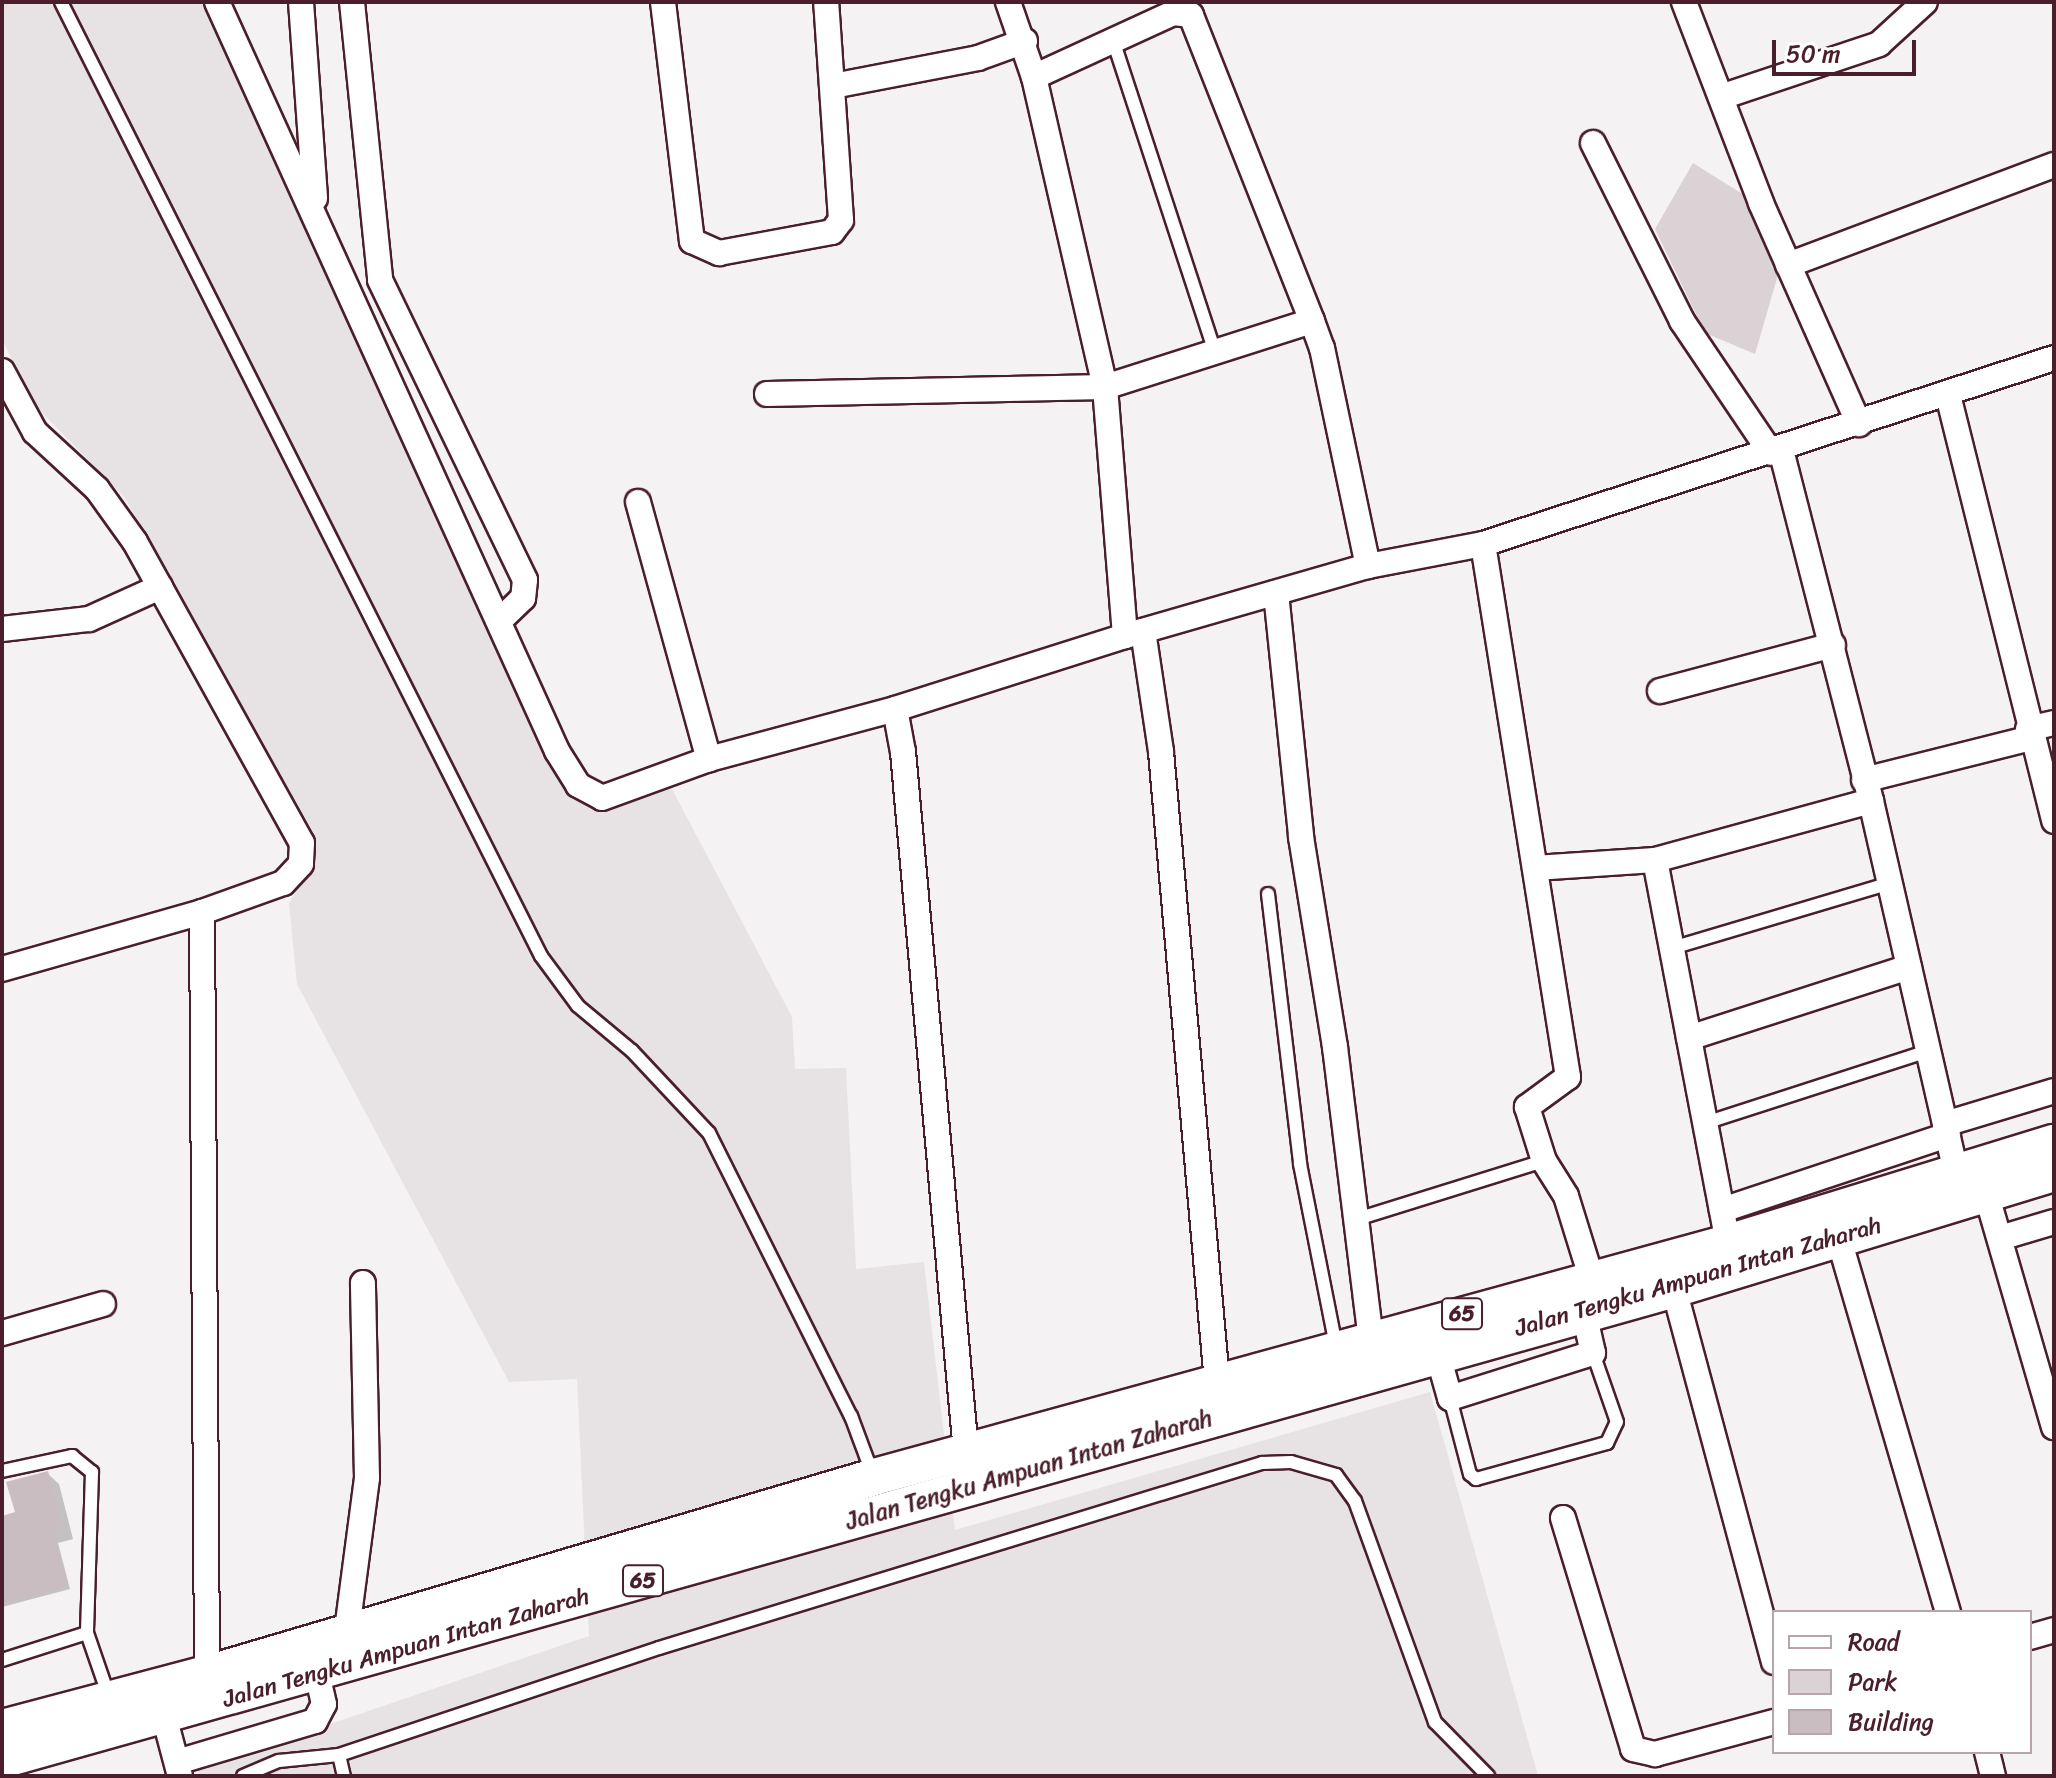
<!DOCTYPE html>
<html>
<head>
<meta charset="utf-8">
<style>
  body { margin:0 }
  #map { position:relative; width:2056px; height:1778px; overflow:hidden; background:#f4f2f2; font-family:Sriracha,sans-serif }
  div>[style] { position:absolute }
  .built>* { inset:0; background:#e7e2e3 }
  .green>* { inset:0; background:#dbd2d5 }
  .shadow>* { inset:0; background:#0003 }
  .building>* { inset:0; background:#cabdc1 }
  .roads { filter:drop-shadow(2px 0 #4a1f2b) drop-shadow(-2px 0 #4a1f2b) drop-shadow(0 2px #4a1f2b) drop-shadow(0 -2px #4a1f2b) }
  .lane>* { height:12px; margin:-6px; padding:0 6px; transform-origin:6px; border-radius:6px; background:#fff }
  .street>* { height:24px; margin:-12px; padding:0 12px; transform-origin:12px; border-radius:12px; background:#fff }
  .primary>* { height:36px; margin:-18px; padding:0 18px; transform-origin:18px; border-radius:18px; background:#fff }
  span { translate:-50% -50%; white-space:nowrap; text-align:center; line-height:1.15; -webkit-text-stroke:7px #fff; paint-order:stroke }
  .shield-label span { padding:2px 6px; background:#fff; border:2px solid; border-radius:6px; -webkit-text-stroke-width:0 }
  .shield-label { font-size:22px; color:#4a1f2b; font-weight:700 }
  .street-label { font-size:24px; color:#4a1f2b }
  .frame { position:absolute; inset:0; border:4px solid #4a1f2b; pointer-events:none }
  .legend { position:absolute; left:1772px; top:1610px; width:260px; height:144px; box-sizing:border-box; background:#fff; border:2px solid #b7a5aa; margin:0; padding:10px 14px; list-style:none; font-size:24px; color:#4a1f2b }
  .legend li { display:flex; align-items:center; gap:16px; height:40px }
  .legend b { width:40px; border:2px solid #b7a5aa }
  .scale { position:absolute; left:1772px; top:40px; width:144px; height:36px; box-sizing:border-box; border:4px solid #4a1f2b; border-top:0; padding-left:10px; font-size:24px; line-height:28px; white-space:nowrap; color:#4a1f2b; -webkit-text-stroke:6px #fff; paint-order:stroke }
</style>
</head>
<body>
<div id="map">
  <div class="built">
    <i style="clip-path:polygon(2px 2px,210px 2px,557px 777px,569px 790px,611px 803px,672px 789px,792px 1017px,795px 1069px,846px 1068px,856px 1269px,924px 1262px,955px 1530px,1430px 1392px,1538px 1776px,199px 1776px,198px 1769px,589px 1636px,577px 1379px,509px 1382px,297px 984px,289px 903px,315px 862px,315px 835px,125px 498px,33px 403px,2px 339px)"></i>
  </div>
  <div class="green">
    <i style="clip-path:polygon(1693px 163px,1744px 195px,1778px 275px,1755px 354px,1705px 333px,1655px 229px)"></i>
  </div>
  <div class="shadow">
    <i style="clip-path:polygon(47px 1473px,59px 1484px,73px 1539px,58px 1543px,70px 1589px,2px 1607px,2px 1518px,17px 1514px)"></i>
  </div>
  <div class="building">
    <i style="clip-path:polygon(48px 1471px,63px 1528px,53px 1530px,68px 1586px,2px 1604px,2px 1516px,15px 1512px,6px 1482px)"></i>
  </div>
  <div class="roads">
    <div class="lane">
      <i style="left:61px;top:2px;width:1068px;rotate:63.29deg"></i>
      <i style="left:541px;top:956px;width:62px;rotate:53.5deg"></i>
      <i style="left:578px;top:1006px;width:70px;rotate:39.8deg"></i>
      <i style="left:632px;top:1051px;width:112px;rotate:46.8deg"></i>
      <i style="left:709px;top:1133px;width:317px;rotate:63.4deg"></i>
      <i style="left:851px;top:1416px;width:63px;rotate:69.6deg"></i>
      <i style="left:1113px;top:40px;width:331px;rotate:71.9deg"></i>
      <i style="left:1268px;top:894px;width:272px;rotate:83.2deg"></i>
      <i style="left:1300px;top:1164px;width:186px;rotate:78.8deg"></i>
      <i style="left:1672px;top:948px;width:227px;rotate:-16.6deg"></i>
      <i style="left:1705px;top:1123px;width:234px;rotate:-17.9deg"></i>
      <i style="left:1354px;top:1220px;width:199px;rotate:-17.3deg"></i>
      <i style="left:1450px;top:1398px;width:79px;rotate:75.3deg"></i>
      <i style="left:1470px;top:1474px;width:8px;rotate:40deg"></i>
      <i style="left:1476px;top:1479px;width:136px;rotate:-15.4deg"></i>
      <i style="left:1607px;top:1443px;width:23px;rotate:-65deg"></i>
      <i style="left:1617px;top:1422px;width:73px;rotate:-109.2deg"></i>
      <i style="left:2px;top:1471px;width:72px;rotate:-12.1deg"></i>
      <i style="left:72px;top:1456px;width:26px;rotate:39deg"></i>
      <i style="left:92px;top:1472px;width:161px;rotate:91.8deg"></i>
      <i style="left:2px;top:1660px;width:89px;rotate:-17.6deg"></i>
      <i style="left:87px;top:1633px;width:68px;rotate:71deg"></i>
      <i style="left:339px;top:1755px;width:22px;rotate:77deg"></i>
      <i style="left:243px;top:1776px;width:39px;rotate:-23deg"></i>
      <i style="left:279px;top:1761px;width:60px;rotate:-5.7deg"></i>
      <i style="left:339px;top:1755px;width:337px;rotate:-18.5deg"></i>
      <i style="left:659px;top:1648px;width:631px;rotate:-17.06deg"></i>
      <i style="left:1262px;top:1463px;width:29px;rotate:-2deg"></i>
      <i style="left:1291px;top:1462px;width:47px;rotate:16.1deg"></i>
      <i style="left:1336px;top:1475px;width:32px;rotate:54deg"></i>
      <i style="left:1355px;top:1501px;width:235px;rotate:70.1deg"></i>
      <i style="left:1435px;top:1722px;width:76px;rotate:45.5deg"></i>
    </div>
    <div class="street">
      <i style="left:217px;top:2px;width:823px;rotate:65.58deg"></i>
      <i style="left:557px;top:751px;width:40px;rotate:58deg"></i>
      <i style="left:578px;top:785px;width:27px;rotate:28deg"></i>
      <i style="left:602px;top:798px;width:114px;rotate:-20deg"></i>
      <i style="left:709px;top:759px;width:193px;rotate:-15deg"></i>
      <i style="left:895px;top:709px;width:241px;rotate:-17.6deg"></i>
      <i style="left:1125px;top:636px;width:253px;rotate:-16.1deg"></i>
      <i style="left:1368px;top:566px;width:117px;rotate:-10.8deg"></i>
      <i style="left:1483px;top:544px;width:601px;rotate:-18.04deg"></i>
      <i style="left:301px;top:2px;width:197px;rotate:85.9deg"></i>
      <i style="left:352px;top:2px;width:279px;rotate:84.2deg"></i>
      <i style="left:380px;top:280px;width:333px;rotate:64.2deg"></i>
      <i style="left:525px;top:580px;width:18px;rotate:96deg"></i>
      <i style="left:523px;top:598px;width:30px;rotate:136deg"></i>
      <i style="left:663px;top:2px;width:241px;rotate:83.1deg"></i>
      <i style="left:692px;top:241px;width:30px;rotate:24deg"></i>
      <i style="left:719px;top:253px;width:115px;rotate:-10.5deg"></i>
      <i style="left:832px;top:232px;width:15px;rotate:-53deg"></i>
      <i style="left:841px;top:220px;width:219px;rotate:-93.9deg"></i>
      <i style="left:1008px;top:2px;width:79px;rotate:70.9deg"></i>
      <i style="left:1034px;top:77px;width:318px;rotate:77.1deg"></i>
      <i style="left:1105px;top:387px;width:250px;rotate:85.4deg"></i>
      <i style="left:1684px;top:2px;width:215px;rotate:69deg"></i>
      <i style="left:1761px;top:203px;width:242px;rotate:66.1deg"></i>
      <i style="left:833px;top:86px;width:148px;rotate:-10.9deg"></i>
      <i style="left:978px;top:58px;width:50px;rotate:-19.9deg"></i>
      <i style="left:1721px;top:97px;width:167px;rotate:-18.5deg"></i>
      <i style="left:1879px;top:44px;width:62px;rotate:-42.4deg"></i>
      <i style="left:1593px;top:143px;width:199px;rotate:63.4deg"></i>
      <i style="left:1682px;top:321px;width:159px;rotate:56deg"></i>
      <i style="left:1788px;top:265px;width:284px;rotate:-20.6deg"></i>
      <i style="left:1312px;top:321px;width:29px;rotate:70deg"></i>
      <i style="left:1322px;top:348px;width:223px;rotate:78.1deg"></i>
      <i style="left:2px;top:371px;width:69px;rotate:61.6deg"></i>
      <i style="left:35px;top:432px;width:84px;rotate:42.6deg"></i>
      <i style="left:97px;top:489px;width:65px;rotate:54.4deg"></i>
      <i style="left:135px;top:542px;width:344px;rotate:61deg"></i>
      <i style="left:302px;top:843px;width:21px;rotate:93deg"></i>
      <i style="left:301px;top:864px;width:26px;rotate:133deg"></i>
      <i style="left:283px;top:883px;width:86px;rotate:160.3deg"></i>
      <i style="left:202px;top:912px;width:762px;rotate:89.62deg"></i>
      <i style="left:767px;top:394px;width:338px;rotate:-1.2deg"></i>
      <i style="left:1105px;top:387px;width:217px;rotate:-17.7deg"></i>
      <i style="left:1312px;top:321px;width:329px;rotate:-111.6deg"></i>
      <i style="left:1191px;top:15px;width:18px;rotate:-174deg"></i>
      <i style="left:1173px;top:13px;width:153px;rotate:155.3deg"></i>
      <i style="left:1948px;top:395px;width:439px;rotate:76deg"></i>
      <i style="left:1781px;top:450px;width:362px;rotate:75.6deg"></i>
      <i style="left:1871px;top:801px;width:380px;rotate:77.1deg"></i>
      <i style="left:1956px;top:1171px;width:16px;rotate:97deg"></i>
      <i style="left:638px;top:502px;width:267px;rotate:74.6deg"></i>
      <i style="left:1483px;top:544px;width:540px;rotate:80.94deg"></i>
      <i style="left:1568px;top:1077px;width:51px;rotate:143.8deg"></i>
      <i style="left:1527px;top:1107px;width:57px;rotate:72.5deg"></i>
      <i style="left:1544px;top:1161px;width:41px;rotate:57.8deg"></i>
      <i style="left:1566px;top:1196px;width:88px;rotate:72.8deg"></i>
      <i style="left:1276px;top:593px;width:245px;rotate:84.1deg"></i>
      <i style="left:1301px;top:837px;width:213px;rotate:80.8deg"></i>
      <i style="left:1335px;top:1047px;width:294px;rotate:83deg"></i>
      <i style="left:2px;top:629px;width:88px;rotate:-6.6deg"></i>
      <i style="left:89px;top:619px;width:78px;rotate:-24.3deg"></i>
      <i style="left:1143px;top:631px;width:122px;rotate:81.5deg"></i>
      <i style="left:1161px;top:752px;width:632px;rotate:84.92deg"></i>
      <i style="left:1660px;top:691px;width:179px;rotate:-14.9deg"></i>
      <i style="left:895px;top:709px;width:44px;rotate:79.5deg"></i>
      <i style="left:903px;top:752px;width:704px;rotate:84.86deg"></i>
      <i style="left:2028px;top:729px;width:27px;rotate:-13deg"></i>
      <i style="left:1864px;top:780px;width:172px;rotate:-14.1deg"></i>
      <i style="left:1655px;top:860px;width:390px;rotate:79.2deg"></i>
      <i style="left:1535px;top:868px;width:120px;rotate:-3.8deg"></i>
      <i style="left:1655px;top:860px;width:224px;rotate:-15.3deg"></i>
      <i style="left:2px;top:969px;width:208px;rotate:-15.9deg"></i>
      <i style="left:1689px;top:1038px;width:231px;rotate:-17.9deg"></i>
      <i style="left:1945px;top:1124px;width:114px;rotate:-16.8deg"></i>
      <i style="left:1989px;top:1181px;width:12px;rotate:104deg"></i>
      <i style="left:1986px;top:1193px;width:244px;rotate:73.8deg"></i>
      <i style="left:1722px;top:1210px;width:238px;rotate:-18.4deg"></i>
      <i style="left:1838px;top:1236px;width:392px;rotate:73.7deg"></i>
      <i style="left:2000px;top:1238px;width:56px;rotate:-16.5deg"></i>
      <i style="left:1674px;top:1289px;width:386px;rotate:75deg"></i>
      <i style="left:2px;top:1333px;width:105px;rotate:-16deg"></i>
      <i style="left:1437px;top:1352px;width:48px;rotate:74.2deg"></i>
      <i style="left:1450px;top:1398px;width:150px;rotate:-17.5deg"></i>
      <i style="left:1593px;top:1353px;width:41px;rotate:-102.7deg"></i>
      <i style="left:1563px;top:1518px;width:241px;rotate:73.1deg"></i>
      <i style="left:1633px;top:1749px;width:23px;rotate:13deg"></i>
      <i style="left:1655px;top:1754px;width:123px;rotate:-15.1deg"></i>
      <i style="left:347px;top:1630px;width:153px;rotate:-82.5deg"></i>
      <i style="left:367px;top:1478px;width:195px;rotate:-91.2deg"></i>
      <i style="left:2030px;top:1637px;width:25px;rotate:-16deg"></i>
      <i style="left:164px;top:1716px;width:62px;rotate:75.1deg"></i>
      <i style="left:1987px;top:1752px;width:25px;rotate:76deg"></i>
      <i style="left:177px;top:1762px;width:144px;rotate:-16.5deg"></i>
      <i style="left:315px;top:1721px;width:19px;rotate:-62deg"></i>
      <i style="left:324px;top:1704px;width:32px;rotate:-103deg"></i>
    </div>
    <div class="primary">
      <i style="left:2px;top:1728px;width:212px;rotate:-14.8deg"></i>
      <i style="left:207px;top:1674px;width:695px;rotate:-16.45deg"></i>
      <i style="left:874px;top:1477px;width:885px;rotate:-15.32deg"></i>
      <i style="left:1728px;top:1243px;width:341px;rotate:-17.1deg"></i>
      <i style="left:2px;top:1760px;width:1737px;rotate:-15.73deg"></i>
      <i style="left:1674px;top:1289px;width:397px;rotate:-17deg"></i>
    </div>
  </div>
  <div class="shield-label">
    <span style="left:1462px;top:1314px">65</span>
    <span style="left:643px;top:1581px">65</span>
  </div>
  <div class="street-label">
    <span style="left:1698px;top:1277px;rotate:-16deg">Jalan Tengku Ampuan Intan Zaharah</span>
    <span style="left:1029px;top:1470px;rotate:-16deg">Jalan Tengku Ampuan Intan Zaharah</span>
    <span style="left:406px;top:1648px;rotate:-16deg">Jalan Tengku Ampuan Intan Zaharah</span>
  </div>
  <div class="frame"></div>
  <ul class="legend">
  <li><b style="height:10px;background:#fff"></b>Road</li>
  <li><b style="height:22px;background:#dbd2d5"></b>Park</li>
  <li><b style="height:22px;background:#cabdc1"></b>Building</li>
  </ul>
  <div class="scale">50 m</div>
</div>
</body>
</html>
